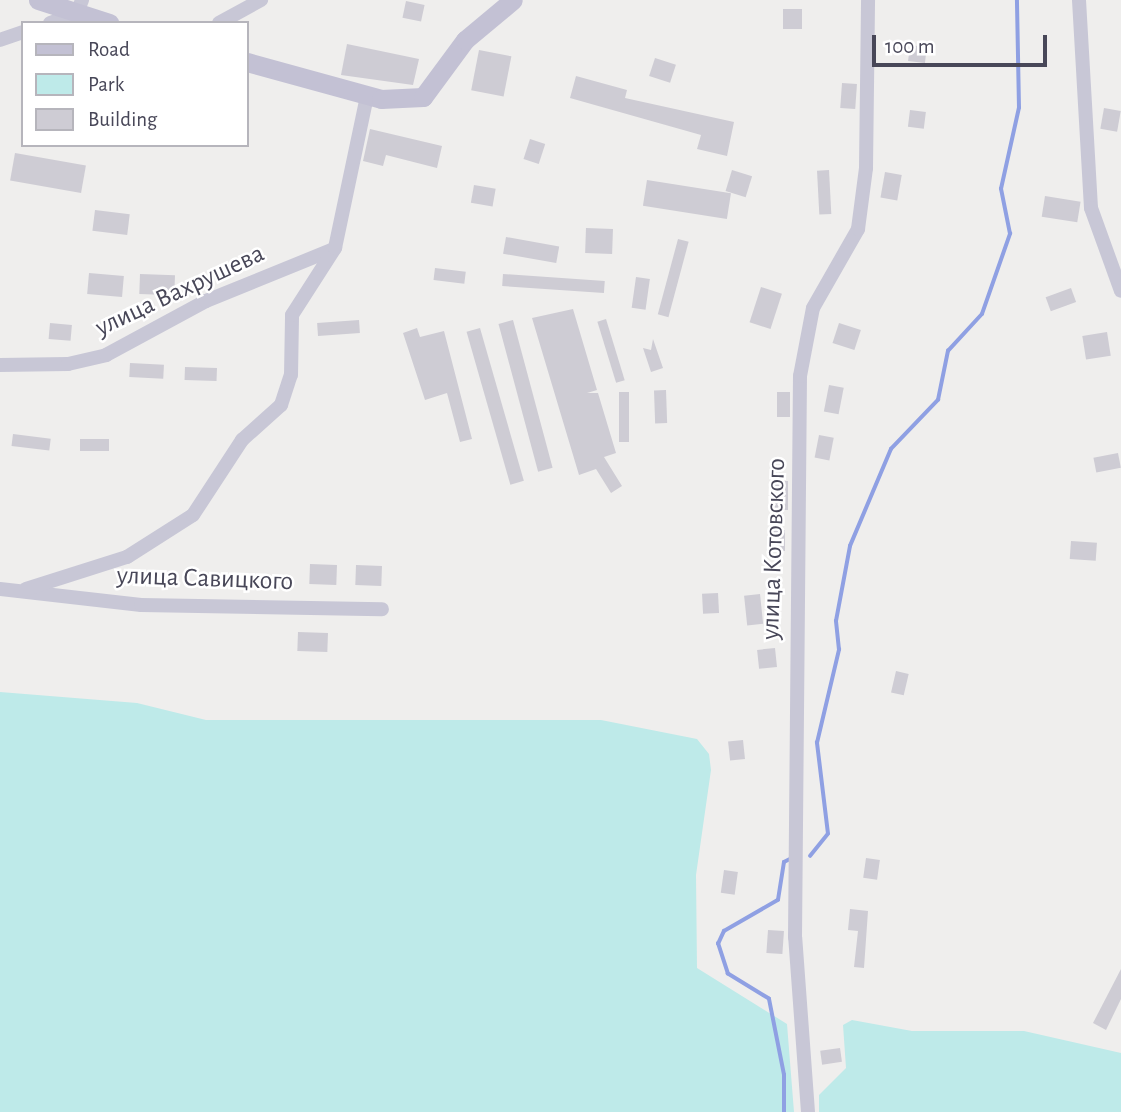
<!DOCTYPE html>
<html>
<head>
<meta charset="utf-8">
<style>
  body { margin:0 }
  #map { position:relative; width:1121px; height:1112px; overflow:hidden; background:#efeeed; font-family:"Alegreya Sans",sans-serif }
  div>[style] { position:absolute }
  .green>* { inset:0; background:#beeae9 }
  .stream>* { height:3.5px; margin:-1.75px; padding:0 1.75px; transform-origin:1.75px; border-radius:1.75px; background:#8fa0e3 }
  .building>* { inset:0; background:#ceccd4; transform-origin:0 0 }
  .street>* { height:14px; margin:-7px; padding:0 7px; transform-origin:7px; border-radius:7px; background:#c8c7d6 }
  .secondary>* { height:19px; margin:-9.5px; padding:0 9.5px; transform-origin:9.5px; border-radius:9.5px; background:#c3c1d4 }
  span { translate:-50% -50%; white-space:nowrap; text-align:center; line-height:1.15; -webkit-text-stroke:5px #fff; paint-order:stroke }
  .street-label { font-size:26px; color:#484758 }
  .legend { position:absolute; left:21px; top:21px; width:228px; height:126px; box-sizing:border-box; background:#fff; border:2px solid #b6b5bc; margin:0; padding:9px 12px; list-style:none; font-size:21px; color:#484758 }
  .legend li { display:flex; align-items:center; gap:14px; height:35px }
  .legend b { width:35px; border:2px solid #b6b5bc }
  .scale { position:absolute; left:872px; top:35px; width:175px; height:32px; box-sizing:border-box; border:4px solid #484758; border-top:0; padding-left:9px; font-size:21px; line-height:24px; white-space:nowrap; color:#484758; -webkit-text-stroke:5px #fff; paint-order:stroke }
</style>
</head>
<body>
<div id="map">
  <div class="green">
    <i style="clip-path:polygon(0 692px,137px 703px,206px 720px,601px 720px,697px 739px,709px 754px,711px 770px,696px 875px,697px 968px,787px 1024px,794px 1112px,0 1112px)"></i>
    <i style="clip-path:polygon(852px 1020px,912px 1031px,1024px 1031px,1121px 1053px,1121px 1112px,819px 1112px,819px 1095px,846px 1068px,843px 1025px)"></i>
  </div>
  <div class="stream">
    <i style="left:810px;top:856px;width:28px;rotate:-51deg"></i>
    <i style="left:828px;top:834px;width:92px;rotate:-96.9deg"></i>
    <i style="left:817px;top:743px;width:96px;rotate:-76.7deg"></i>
    <i style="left:839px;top:650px;width:29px;rotate:-96deg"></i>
    <i style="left:836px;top:621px;width:76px;rotate:-79.4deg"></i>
    <i style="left:850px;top:546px;width:105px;rotate:-67.1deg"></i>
    <i style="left:891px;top:449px;width:68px;rotate:-46.2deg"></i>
    <i style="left:938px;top:400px;width:50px;rotate:-78.5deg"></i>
    <i style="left:948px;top:351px;width:50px;rotate:-47.4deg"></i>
    <i style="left:982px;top:314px;width:85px;rotate:-70.7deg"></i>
    <i style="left:1010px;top:234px;width:46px;rotate:-101.3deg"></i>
    <i style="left:1001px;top:189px;width:83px;rotate:-77.5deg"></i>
    <i style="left:1019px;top:108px;width:108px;rotate:-91.1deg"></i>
    <i style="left:784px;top:1112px;width:37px;rotate:-90deg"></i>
    <i style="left:784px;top:1075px;width:77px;rotate:-101.2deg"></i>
    <i style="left:769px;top:999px;width:48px;rotate:-148.6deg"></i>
    <i style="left:728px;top:974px;width:32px;rotate:-108deg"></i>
    <i style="left:718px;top:944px;width:14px;rotate:-65deg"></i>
    <i style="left:724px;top:931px;width:62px;rotate:-29.9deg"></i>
    <i style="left:778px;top:900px;width:38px;rotate:-81deg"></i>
    <i style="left:784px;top:862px;width:9px;rotate:-27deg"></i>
  </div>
  <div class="building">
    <i style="left:406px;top:1px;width:19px;height:17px;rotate:12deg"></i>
    <i style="left:783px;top:9px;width:19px;height:20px"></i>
    <i style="clip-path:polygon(347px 44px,419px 59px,413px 85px,341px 75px)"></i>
    <i style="left:910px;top:45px;width:17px;height:16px;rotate:7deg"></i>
    <i style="left:479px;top:50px;width:33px;height:41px;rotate:11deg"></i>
    <i style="left:655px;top:58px;width:22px;height:19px;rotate:18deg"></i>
    <i style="clip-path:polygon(576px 76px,627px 90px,625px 98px,734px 122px,727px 156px,697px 149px,701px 135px,570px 98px)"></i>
    <i style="left:842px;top:83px;width:15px;height:25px;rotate:4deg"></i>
    <i style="left:1104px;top:108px;width:17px;height:21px;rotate:10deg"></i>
    <i style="left:910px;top:110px;width:16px;height:17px;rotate:7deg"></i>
    <i style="clip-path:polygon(370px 129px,442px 146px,437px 168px,386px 155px,383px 166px,363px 161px)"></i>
    <i style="left:530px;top:139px;width:16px;height:21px;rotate:18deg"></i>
    <i style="left:15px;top:153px;width:72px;height:28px;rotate:10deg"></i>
    <i style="left:732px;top:170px;width:21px;height:22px;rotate:17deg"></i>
    <i style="left:829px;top:170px;width:44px;height:12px;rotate:87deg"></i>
    <i style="left:885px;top:172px;width:17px;height:26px;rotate:10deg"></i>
    <i style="left:647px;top:180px;width:85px;height:26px;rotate:9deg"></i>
    <i style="left:474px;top:185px;width:22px;height:18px;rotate:10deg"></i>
    <i style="left:1045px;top:196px;width:36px;height:21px;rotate:9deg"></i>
    <i style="left:95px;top:210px;width:35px;height:21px;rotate:7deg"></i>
    <i style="left:586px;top:228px;width:27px;height:25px;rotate:2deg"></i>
    <i style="left:506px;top:237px;width:54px;height:17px;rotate:10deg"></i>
    <i style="left:678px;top:239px;width:11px;height:78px;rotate:15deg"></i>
    <i style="left:435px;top:268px;width:31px;height:12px;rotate:7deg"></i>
    <i style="left:89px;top:273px;width:35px;height:21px;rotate:5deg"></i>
    <i style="left:140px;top:274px;width:35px;height:20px;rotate:2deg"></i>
    <i style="left:503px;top:274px;width:102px;height:12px;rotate:4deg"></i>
    <i style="left:636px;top:277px;width:14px;height:31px;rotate:8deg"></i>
    <i style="left:761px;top:287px;width:22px;height:37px;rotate:18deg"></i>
    <i style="left:1071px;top:288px;width:15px;height:27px;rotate:70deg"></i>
    <i style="clip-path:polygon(573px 309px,597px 390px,587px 393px,598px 393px,616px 453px,604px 457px,622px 486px,611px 493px,596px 469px,579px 475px,532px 318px)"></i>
    <i style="left:606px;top:319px;width:64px;height:9px;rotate:73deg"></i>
    <i style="left:359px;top:320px;width:13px;height:42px;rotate:86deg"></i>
    <i style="left:513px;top:320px;width:153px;height:15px;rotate:75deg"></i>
    <i style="left:50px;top:323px;width:22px;height:16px;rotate:5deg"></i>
    <i style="left:839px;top:323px;width:23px;height:21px;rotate:18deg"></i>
    <i style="clip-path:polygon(417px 328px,420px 337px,444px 331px,472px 439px,460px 442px,447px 393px,425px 400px,403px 333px)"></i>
    <i style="left:480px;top:328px;width:159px;height:14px;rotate:74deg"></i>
    <i style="left:1107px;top:332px;width:24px;height:25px;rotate:81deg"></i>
    <i style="clip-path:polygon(653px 339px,663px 368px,651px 372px,643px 348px,651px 350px)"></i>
    <i style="left:130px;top:363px;width:34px;height:14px;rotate:3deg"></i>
    <i style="left:185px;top:367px;width:32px;height:13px;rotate:2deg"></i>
    <i style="left:829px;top:385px;width:15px;height:27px;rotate:11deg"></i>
    <i style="left:666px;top:390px;width:33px;height:12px;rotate:88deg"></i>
    <i style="left:619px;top:392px;width:10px;height:50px"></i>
    <i style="left:777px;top:392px;width:13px;height:25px"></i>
    <i style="left:13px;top:434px;width:38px;height:12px;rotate:7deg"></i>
    <i style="left:819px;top:435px;width:15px;height:23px;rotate:11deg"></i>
    <i style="left:80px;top:439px;width:29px;height:12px"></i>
    <i style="left:1118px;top:453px;width:15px;height:25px;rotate:79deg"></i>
    <i style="left:770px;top:481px;width:18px;height:29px"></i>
    <i style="left:770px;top:530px;width:15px;height:21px"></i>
    <i style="left:1071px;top:541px;width:26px;height:18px;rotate:4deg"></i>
    <i style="left:310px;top:564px;width:27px;height:20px;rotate:2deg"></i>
    <i style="left:356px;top:565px;width:26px;height:20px;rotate:2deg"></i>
    <i style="left:718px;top:593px;width:20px;height:16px;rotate:87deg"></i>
    <i style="left:760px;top:594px;width:30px;height:16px;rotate:84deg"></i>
    <i style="left:298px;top:632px;width:30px;height:19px;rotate:2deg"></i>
    <i style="left:775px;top:648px;width:19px;height:18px;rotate:84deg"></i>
    <i style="left:896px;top:671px;width:13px;height:22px;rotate:13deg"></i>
    <i style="left:743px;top:740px;width:19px;height:15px;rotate:84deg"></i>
    <i style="left:866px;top:858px;width:14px;height:20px;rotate:8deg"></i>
    <i style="left:724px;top:870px;width:14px;height:23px;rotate:8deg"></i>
    <i style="clip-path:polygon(850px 909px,868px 911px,864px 968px,854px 967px,858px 931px,848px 930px)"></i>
    <i style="left:768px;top:930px;width:16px;height:23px;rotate:4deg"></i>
    <i style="clip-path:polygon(1121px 969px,1121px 999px,1106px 1030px,1093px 1023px)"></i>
    <i style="left:840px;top:1048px;width:14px;height:20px;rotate:82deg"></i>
  </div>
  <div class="street">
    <i style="left:1079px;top:0;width:208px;rotate:86.7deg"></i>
    <i style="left:1091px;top:208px;width:88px;rotate:70.1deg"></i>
    <i style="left:50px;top:23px;width:29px;rotate:-20deg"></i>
    <i style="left:77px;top:13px;width:14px;rotate:-69deg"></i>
    <i style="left:219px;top:23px;width:48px;rotate:-28.7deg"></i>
    <i style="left:0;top:40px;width:24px;rotate:-19deg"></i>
    <i style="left:0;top:365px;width:68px;rotate:-0.8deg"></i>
    <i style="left:68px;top:364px;width:39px;rotate:-13deg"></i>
    <i style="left:106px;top:355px;width:114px;rotate:-28.4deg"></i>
    <i style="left:206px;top:301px;width:138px;rotate:-22.1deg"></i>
    <i style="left:0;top:589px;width:142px;rotate:6.5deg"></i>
    <i style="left:141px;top:605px;width:241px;rotate:1deg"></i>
    <i style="left:26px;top:589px;width:106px;rotate:-17.6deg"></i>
    <i style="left:127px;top:557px;width:78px;rotate:-32.5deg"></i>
    <i style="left:193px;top:515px;width:90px;rotate:-56.8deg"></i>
    <i style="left:242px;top:440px;width:52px;rotate:-41.9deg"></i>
    <i style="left:281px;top:405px;width:32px;rotate:-72deg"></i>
    <i style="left:291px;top:375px;width:60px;rotate:-89deg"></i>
    <i style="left:292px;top:315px;width:80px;rotate:-57.3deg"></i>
    <i style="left:335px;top:248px;width:155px;rotate:-78.1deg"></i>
    <i style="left:808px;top:1112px;width:175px;rotate:-94.2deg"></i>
    <i style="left:795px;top:937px;width:561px;rotate:-89.49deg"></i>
    <i style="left:800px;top:376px;width:69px;rotate:-79.2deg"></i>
    <i style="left:813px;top:308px;width:91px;rotate:-60.3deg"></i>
    <i style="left:858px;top:229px;width:62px;rotate:-82.5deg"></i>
    <i style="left:866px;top:168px;width:168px;rotate:-89.3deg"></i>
  </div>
  <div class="secondary">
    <i style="left:38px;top:0;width:75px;rotate:17.9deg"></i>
    <i style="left:247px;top:62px;width:139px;rotate:15.4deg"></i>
    <i style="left:381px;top:99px;width:42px;rotate:-2.7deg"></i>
    <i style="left:423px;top:97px;width:71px;rotate:-53.6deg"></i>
    <i style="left:465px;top:40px;width:62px;rotate:-39.8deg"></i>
  </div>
  <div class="street-label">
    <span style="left:180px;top:291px;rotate:-25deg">улица Вахрушева</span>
    <span style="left:774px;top:549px;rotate:-88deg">улица Котовского</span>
    <span style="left:205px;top:579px;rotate:2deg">улица Савицкого</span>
  </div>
  <ul class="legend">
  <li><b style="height:9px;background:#c3c1d4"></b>Road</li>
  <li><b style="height:19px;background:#beeae9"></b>Park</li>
  <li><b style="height:19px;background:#ceccd4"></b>Building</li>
  </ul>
  <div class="scale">100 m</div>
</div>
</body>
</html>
